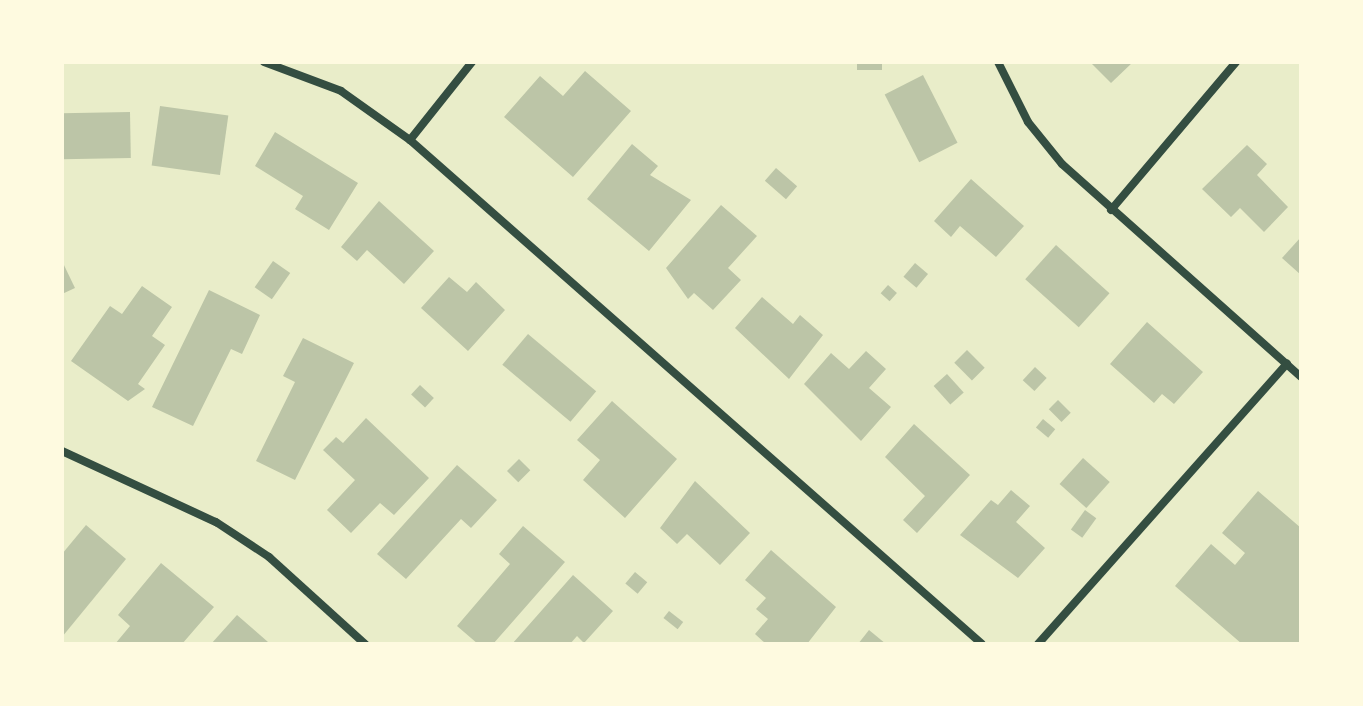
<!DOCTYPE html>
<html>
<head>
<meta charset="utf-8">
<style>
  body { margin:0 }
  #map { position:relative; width:1363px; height:706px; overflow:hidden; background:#e9edc9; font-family:"Noto Serif",serif }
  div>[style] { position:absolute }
  .building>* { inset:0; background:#bcc5a7; transform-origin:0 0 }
  .minor>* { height:8px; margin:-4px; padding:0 4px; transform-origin:4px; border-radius:4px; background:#344e41 }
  span { translate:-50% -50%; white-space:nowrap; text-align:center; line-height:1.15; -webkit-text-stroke:7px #fefae0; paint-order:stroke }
  .frame { position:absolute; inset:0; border:64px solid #fefae0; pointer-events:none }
</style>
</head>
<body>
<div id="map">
  <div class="building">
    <i style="left:857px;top:62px;width:25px;height:8px"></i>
    <i style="clip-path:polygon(1090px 62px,1133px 62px,1111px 83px)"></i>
    <i style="clip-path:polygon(585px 71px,631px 111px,573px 177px,504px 117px,540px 76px,563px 96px)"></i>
    <i style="left:923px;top:75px;width:76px;height:43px;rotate:63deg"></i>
    <i style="left:160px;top:106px;width:69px;height:60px;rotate:8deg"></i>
    <i style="left:130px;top:112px;width:46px;height:68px;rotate:89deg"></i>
    <i style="clip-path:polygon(275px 132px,358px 183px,329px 230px,295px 209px,303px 196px,255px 166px)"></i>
    <i style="clip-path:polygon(632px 144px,658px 166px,650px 175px,691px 200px,649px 251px,587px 199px)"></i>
    <i style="clip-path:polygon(1247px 145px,1267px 164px,1257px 175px,1288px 207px,1264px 232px,1240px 208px,1231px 217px,1202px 189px)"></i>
    <i style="left:776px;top:168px;width:28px;height:17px;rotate:41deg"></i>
    <i style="clip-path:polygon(971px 179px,1024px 226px,996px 257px,960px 226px,951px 237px,934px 221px)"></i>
    <i style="clip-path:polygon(379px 201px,434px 251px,404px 284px,367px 250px,357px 261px,341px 247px)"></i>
    <i style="clip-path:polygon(721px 205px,757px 236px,728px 268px,741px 280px,713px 310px,694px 293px,688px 299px,666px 268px)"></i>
    <i style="clip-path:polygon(1301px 237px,1301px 275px,1282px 258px)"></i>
    <i style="left:1056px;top:245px;width:72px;height:46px;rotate:42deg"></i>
    <i style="clip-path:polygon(62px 261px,75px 288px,62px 294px)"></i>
    <i style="left:273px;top:261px;width:21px;height:32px;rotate:35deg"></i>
    <i style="left:915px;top:263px;width:17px;height:18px;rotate:40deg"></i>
    <i style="clip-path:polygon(449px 277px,467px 292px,476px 282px,505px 310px,468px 351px,421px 308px)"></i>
    <i style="left:888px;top:285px;width:12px;height:11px;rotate:42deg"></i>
    <i style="clip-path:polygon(142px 286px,172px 307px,152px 336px,165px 345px,138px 384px,145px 389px,128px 401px,71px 361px,110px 306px,122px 314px)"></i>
    <i style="clip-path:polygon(209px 290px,260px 315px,242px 354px,231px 349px,193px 426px,152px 407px)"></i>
    <i style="clip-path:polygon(762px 297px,793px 324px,800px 315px,823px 335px,789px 379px,735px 328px)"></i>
    <i style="clip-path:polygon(1147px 322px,1203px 372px,1174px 404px,1162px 394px,1154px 403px,1110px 364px)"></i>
    <i style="left:528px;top:334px;width:89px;height:40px;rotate:40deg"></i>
    <i style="clip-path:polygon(303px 338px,354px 363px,295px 480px,256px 461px,295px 382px,283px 376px)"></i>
    <i style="left:967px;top:350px;width:25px;height:18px;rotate:45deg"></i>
    <i style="clip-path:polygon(866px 351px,886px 369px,869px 388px,891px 407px,861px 441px,804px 384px,831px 353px,849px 369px)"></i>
    <i style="left:1035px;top:367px;width:16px;height:18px;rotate:43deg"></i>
    <i style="left:947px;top:374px;width:25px;height:18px;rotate:48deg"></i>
    <i style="left:420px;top:385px;width:19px;height:13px;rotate:43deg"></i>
    <i style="left:1058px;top:400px;width:18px;height:13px;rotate:45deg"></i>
    <i style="clip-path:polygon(612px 401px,677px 459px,625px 518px,583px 480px,600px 460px,577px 440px)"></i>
    <i style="clip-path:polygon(366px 418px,429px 478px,394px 515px,380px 503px,351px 533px,327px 510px,355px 480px,323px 450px,336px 437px,343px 443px)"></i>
    <i style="left:1043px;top:419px;width:16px;height:11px;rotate:40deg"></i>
    <i style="clip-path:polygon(914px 424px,970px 475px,917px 533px,903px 520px,925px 496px,885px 457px)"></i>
    <i style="left:1083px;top:458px;width:36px;height:35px;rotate:42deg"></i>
    <i style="left:519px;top:459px;width:16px;height:17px;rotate:45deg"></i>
    <i style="clip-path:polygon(457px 465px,497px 500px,471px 528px,461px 519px,406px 579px,377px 554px)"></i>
    <i style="clip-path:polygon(695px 481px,750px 533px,720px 565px,687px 534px,677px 544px,660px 528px)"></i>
    <i style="clip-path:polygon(1011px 490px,1030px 506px,1016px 522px,1045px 548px,1018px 578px,960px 535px,991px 500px,998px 505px)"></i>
    <i style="clip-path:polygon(1258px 491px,1301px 528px,1301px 644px,1242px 644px,1175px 586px,1211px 544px,1235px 565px,1245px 553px,1222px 533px)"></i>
    <i style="left:1085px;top:510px;width:14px;height:24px;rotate:36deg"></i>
    <i style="clip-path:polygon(86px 525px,126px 559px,62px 637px,62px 554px)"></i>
    <i style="clip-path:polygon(523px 526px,565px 562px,493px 644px,478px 644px,457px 626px,510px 564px,499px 554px)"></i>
    <i style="clip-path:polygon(771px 550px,836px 607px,807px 644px,766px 644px,755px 634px,768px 619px,756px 609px,766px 598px,745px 580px)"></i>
    <i style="clip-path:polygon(161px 563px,214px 607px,182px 644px,115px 644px,130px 626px,118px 615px)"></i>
    <i style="left:635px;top:572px;width:16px;height:15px;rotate:40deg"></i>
    <i style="clip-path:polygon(573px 575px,613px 611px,584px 643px,577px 636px,570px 644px,512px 644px)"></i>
    <i style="left:669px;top:611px;width:18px;height:9px;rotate:38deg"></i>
    <i style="clip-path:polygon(237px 615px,268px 642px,267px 644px,211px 644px)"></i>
    <i style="clip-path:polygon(869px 630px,886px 644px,858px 644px)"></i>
  </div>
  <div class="minor">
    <i style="left:264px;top:62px;width:82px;rotate:20.6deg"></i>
    <i style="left:341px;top:91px;width:85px;rotate:35.4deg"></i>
    <i style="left:410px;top:140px;width:762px;rotate:41.38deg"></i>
    <i style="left:998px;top:62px;width:67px;rotate:63.4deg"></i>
    <i style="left:1028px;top:122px;width:54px;rotate:51deg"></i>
    <i style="left:1062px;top:164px;width:320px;rotate:41.7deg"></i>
    <i style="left:410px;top:140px;width:100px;rotate:-51.5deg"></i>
    <i style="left:1111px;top:210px;width:194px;rotate:-49.8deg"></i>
    <i style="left:62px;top:451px;width:170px;rotate:24.8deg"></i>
    <i style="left:216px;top:522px;width:64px;rotate:33.4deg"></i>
    <i style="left:269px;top:557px;width:130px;rotate:42.2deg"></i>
    <i style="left:1038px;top:644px;width:375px;rotate:-48.4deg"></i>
  </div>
  <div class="frame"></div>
</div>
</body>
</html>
